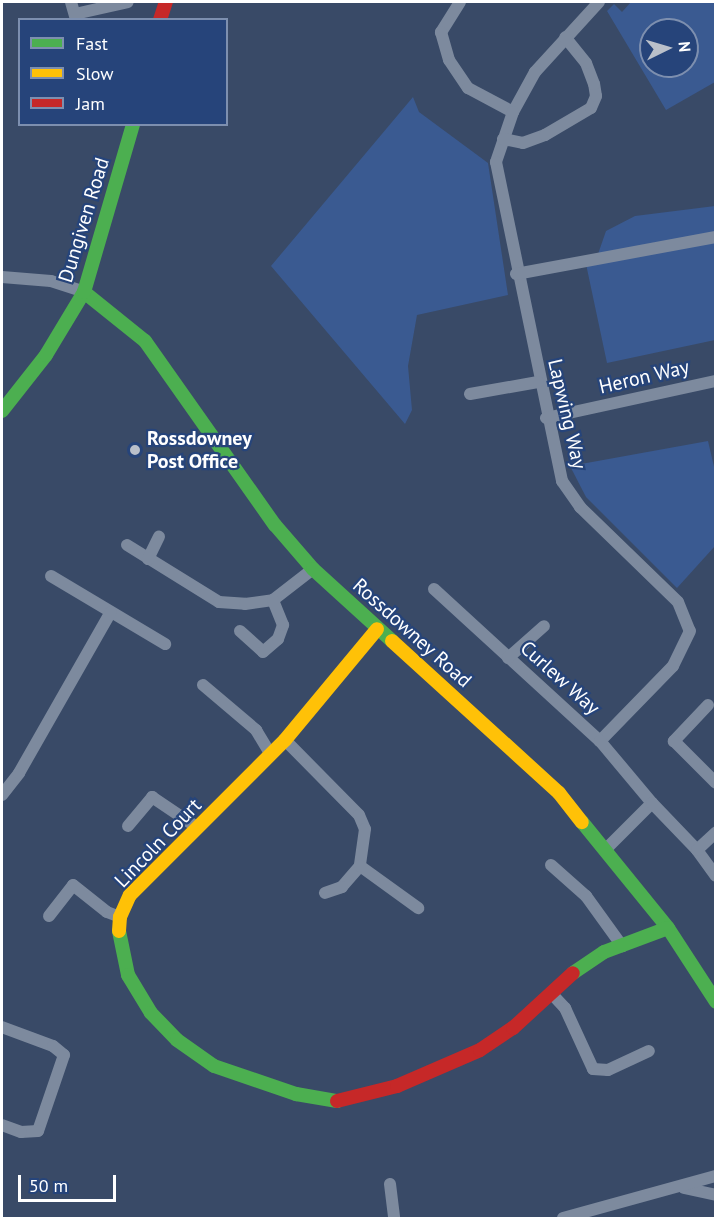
<!DOCTYPE html>
<html>
<head>
<meta charset="utf-8">
<style>
  body { margin:0 }
  #map { position:relative; width:717px; height:1220px; overflow:hidden; background:#394a67; font-family:"PT Sans",sans-serif }
  div>[style] { position:absolute }
  .green>* { inset:0; background:#3a5a91 }
  .street>* { height:12px; margin:-6px; padding:0 6px; transform-origin:6px; border-radius:6px; background:#7d8a9e }
  .fast>* { height:14px; margin:-7px; padding:0 7px; transform-origin:7px; border-radius:7px; background:#4caf50 }
  .slow>* { height:14px; margin:-7px; padding:0 7px; transform-origin:7px; border-radius:7px; background:#ffc107 }
  .jam>* { height:14px; margin:-7px; padding:0 7px; transform-origin:7px; border-radius:7px; background:#c62828 }
  .dots>* { width:16px; height:16px; translate:-50% -50%; box-sizing:border-box; border:3px solid #26447a; border-radius:50% }
  span { translate:-50% -50%; white-space:nowrap; text-align:center; line-height:1.15; -webkit-text-stroke:4.5px #26447a; paint-order:stroke }
  .street-label { font-size:20px; color:#fff }
  .poi-label { font-size:20px; color:#fff; font-weight:700 }
  .left { translate:0 -50%; text-align:left }
  .frame { position:absolute; inset:0; border:3px solid #fff; pointer-events:none }
  .legend { position:absolute; left:18px; top:18px; width:210px; height:108px; box-sizing:border-box; background:#26447a; border:2px solid #7d8faf; margin:0; padding:8px 10px; list-style:none; font-size:18px; color:#fff }
  .legend li { display:flex; align-items:center; gap:12px; height:30px }
  .legend b { width:30px; border:2px solid #7d8faf }
  .north { position:absolute; left:639px; top:18px; width:60px; height:60px; box-sizing:border-box; background:#26447a; border:2px solid #7d8faf; border-radius:50%; rotate:85deg; font-size:16px; font-weight:700; line-height:24px; text-align:center; color:#fff }
  .north::after { content:''; display:block; margin:auto; width:21px; height:27px; background:#bac0ca; clip-path:polygon(50% 0,100% 100%,50% 72%,0 100%) }
  .scale { position:absolute; left:18px; top:1175px; width:98px; height:27px; box-sizing:border-box; border:3px solid #fff; border-top:0; padding-left:8px; font-size:18px; line-height:21px; white-space:nowrap; color:#fff; -webkit-text-stroke:4px #26447a; paint-order:stroke }
</style>
</head>
<body>
<div id="map">
  <div class="green">
    <i style="clip-path:polygon(evenodd,631px 2px,715px 2px,715px 82px,666px 110px,607px 11px,614px 4px,622px 12px,631px 2px,651px 30px,687px 30px,687px 66px,651px 66px,651px 30px)"></i>
    <i style="clip-path:polygon(413px 97px,419px 112px,488px 163px,508px 295px,417px 315px,408px 366px,412px 410px,405px 424px,271px 266px)"></i>
    <i style="clip-path:polygon(715px 206px,715px 340px,607px 363px,586px 264px,597px 257px,606px 231px,635px 216px)"></i>
    <i style="clip-path:polygon(708px 441px,715px 471px,715px 546px,677px 588px,586px 497px,570px 466px)"></i>
  </div>
  <div class="street">
    <i style="left:71px;top:2px;width:19px;rotate:74deg"></i>
    <i style="left:460px;top:2px;width:36px;rotate:122deg"></i>
    <i style="left:441px;top:32px;width:29px;rotate:74deg"></i>
    <i style="left:449px;top:60px;width:34px;rotate:56deg"></i>
    <i style="left:468px;top:88px;width:51px;rotate:28.1deg"></i>
    <i style="left:599px;top:2px;width:95px;rotate:132.4deg"></i>
    <i style="left:535px;top:72px;width:46px;rotate:118.8deg"></i>
    <i style="left:513px;top:112px;width:53px;rotate:108.8deg"></i>
    <i style="left:496px;top:162px;width:326px;rotate:78.3deg"></i>
    <i style="left:562px;top:481px;width:32px;rotate:55deg"></i>
    <i style="left:580px;top:507px;width:136px;rotate:44.1deg"></i>
    <i style="left:678px;top:602px;width:31px;rotate:68deg"></i>
    <i style="left:690px;top:631px;width:39px;rotate:116deg"></i>
    <i style="left:673px;top:666px;width:105px;rotate:134.2deg"></i>
    <i style="left:75px;top:14px;width:54px;rotate:-12.8deg"></i>
    <i style="left:503px;top:139px;width:20px;rotate:11deg"></i>
    <i style="left:523px;top:143px;width:23px;rotate:-20deg"></i>
    <i style="left:545px;top:135px;width:53px;rotate:-30.4deg"></i>
    <i style="left:591px;top:108px;width:13px;rotate:-67deg"></i>
    <i style="left:596px;top:96px;width:12px;rotate:-99deg"></i>
    <i style="left:594px;top:84px;width:22px;rotate:-111deg"></i>
    <i style="left:586px;top:63px;width:33px;rotate:-129deg"></i>
    <i style="left:516px;top:274px;width:203px;rotate:-10.5deg"></i>
    <i style="left:2px;top:277px;width:49px;rotate:4.7deg"></i>
    <i style="left:51px;top:281px;width:35px;rotate:18deg"></i>
    <i style="left:470px;top:394px;width:69px;rotate:-10deg"></i>
    <i style="left:546px;top:418px;width:174px;rotate:-12.3deg"></i>
    <i style="left:127px;top:545px;width:108px;rotate:31.8deg"></i>
    <i style="left:219px;top:602px;width:26px;rotate:4deg"></i>
    <i style="left:245px;top:604px;width:28px;rotate:-8deg"></i>
    <i style="left:273px;top:600px;width:51px;rotate:-37.8deg"></i>
    <i style="left:148px;top:559px;width:25px;rotate:-64deg"></i>
    <i style="left:51px;top:576px;width:133px;rotate:30.8deg"></i>
    <i style="left:434px;top:589px;width:225px;rotate:42.5deg"></i>
    <i style="left:600px;top:741px;width:81px;rotate:50deg"></i>
    <i style="left:240px;top:631px;width:31px;rotate:42deg"></i>
    <i style="left:263px;top:652px;width:20px;rotate:-41deg"></i>
    <i style="left:278px;top:639px;width:15px;rotate:-70deg"></i>
    <i style="left:283px;top:625px;width:27px;rotate:-112deg"></i>
    <i style="left:508px;top:658px;width:48px;rotate:-41.6deg"></i>
    <i style="left:203px;top:685px;width:70px;rotate:40.3deg"></i>
    <i style="left:256px;top:730px;width:29px;rotate:59deg"></i>
    <i style="left:708px;top:705px;width:50px;rotate:133.4deg"></i>
    <i style="left:674px;top:741px;width:59px;rotate:45deg"></i>
    <i style="left:285px;top:740px;width:105px;rotate:45.4deg"></i>
    <i style="left:359px;top:815px;width:15px;rotate:67deg"></i>
    <i style="left:365px;top:829px;width:37px;rotate:98deg"></i>
    <i style="left:360px;top:866px;width:28px;rotate:131deg"></i>
    <i style="left:342px;top:887px;width:18px;rotate:161deg"></i>
    <i style="left:2px;top:795px;width:28px;rotate:-52deg"></i>
    <i style="left:19px;top:773px;width:185px;rotate:-60.3deg"></i>
    <i style="left:128px;top:826px;width:38px;rotate:-50deg"></i>
    <i style="left:152px;top:797px;width:55px;rotate:34deg"></i>
    <i style="left:606px;top:849px;width:65px;rotate:-45deg"></i>
    <i style="left:652px;top:803px;width:65px;rotate:46.2deg"></i>
    <i style="left:697px;top:850px;width:32px;rotate:54deg"></i>
    <i style="left:697px;top:850px;width:26px;rotate:-43deg"></i>
    <i style="left:551px;top:865px;width:47px;rotate:41.5deg"></i>
    <i style="left:586px;top:896px;width:62px;rotate:54.2deg"></i>
    <i style="left:360px;top:866px;width:72px;rotate:35.9deg"></i>
    <i style="left:49px;top:916px;width:39px;rotate:-52deg"></i>
    <i style="left:73px;top:885px;width:43px;rotate:38.5deg"></i>
    <i style="left:107px;top:912px;width:14px;rotate:21deg"></i>
    <i style="left:551px;top:993px;width:21px;rotate:47deg"></i>
    <i style="left:565px;top:1008px;width:67px;rotate:65.3deg"></i>
    <i style="left:593px;top:1069px;width:15px;rotate:4deg"></i>
    <i style="left:608px;top:1070px;width:45px;rotate:-24.9deg"></i>
    <i style="left:2px;top:1027px;width:54px;rotate:20.4deg"></i>
    <i style="left:53px;top:1046px;width:14px;rotate:39deg"></i>
    <i style="left:64px;top:1055px;width:80px;rotate:108.9deg"></i>
    <i style="left:38px;top:1131px;width:17px;rotate:177deg"></i>
    <i style="left:21px;top:1132px;width:20px;rotate:-160deg"></i>
    <i style="left:390px;top:1184px;width:34px;rotate:83deg"></i>
    <i style="left:684px;top:1188px;width:33px;rotate:12deg"></i>
    <i style="left:563px;top:1218px;width:159px;rotate:-15.4deg"></i>
  </div>
  <div class="fast">
    <i style="left:84px;top:292px;width:78px;rotate:38.8deg"></i>
    <i style="left:145px;top:341px;width:225px;rotate:54.8deg"></i>
    <i style="left:275px;top:525px;width:58px;rotate:49.2deg"></i>
    <i style="left:313px;top:569px;width:107px;rotate:42.3deg"></i>
    <i style="left:2px;top:411px;width:71px;rotate:-51.8deg"></i>
    <i style="left:46px;top:355px;width:74px;rotate:-58.9deg"></i>
    <i style="left:84px;top:292px;width:175px;rotate:-73.7deg"></i>
    <i style="left:582px;top:822px;width:136px;rotate:50.9deg"></i>
    <i style="left:668px;top:928px;width:88px;rotate:57deg"></i>
    <i style="left:119px;top:931px;width:45px;rotate:78.4deg"></i>
    <i style="left:128px;top:975px;width:44px;rotate:58.8deg"></i>
    <i style="left:151px;top:1013px;width:37px;rotate:46deg"></i>
    <i style="left:177px;top:1040px;width:45px;rotate:35.1deg"></i>
    <i style="left:214px;top:1066px;width:87px;rotate:18.9deg"></i>
    <i style="left:296px;top:1094px;width:42px;rotate:9.7deg"></i>
    <i style="left:573px;top:973px;width:37px;rotate:-34deg"></i>
    <i style="left:604px;top:952px;width:68px;rotate:-20.6deg"></i>
  </div>
  <div class="slow">
    <i style="left:392px;top:641px;width:226px;rotate:42.3deg"></i>
    <i style="left:559px;top:793px;width:37px;rotate:52deg"></i>
    <i style="left:119px;top:931px;width:14px;rotate:-86deg"></i>
    <i style="left:120px;top:917px;width:24px;rotate:-66deg"></i>
    <i style="left:130px;top:895px;width:219px;rotate:-45deg"></i>
    <i style="left:285px;top:740px;width:144px;rotate:-50.3deg"></i>
  </div>
  <div class="jam">
    <i style="left:160px;top:20px;width:19px;rotate:-72deg"></i>
    <i style="left:337px;top:1101px;width:62px;rotate:-14deg"></i>
    <i style="left:397px;top:1086px;width:90px;rotate:-23.4deg"></i>
    <i style="left:480px;top:1050px;width:40px;rotate:-34deg"></i>
    <i style="left:513px;top:1028px;width:81px;rotate:-42.5deg"></i>
  </div>
  <div class="dots">
    <i style="left:135px;top:450px;background:#bac0ca"></i>
  </div>
  <div class="street-label">
    <span style="left:84px;top:220px;rotate:-73deg">Dungiven Road</span>
    <span style="left:644px;top:377px;rotate:-13deg">Heron Way</span>
    <span style="left:567px;top:414px;rotate:77deg">Lapwing Way</span>
    <span style="left:412px;top:633px;rotate:42deg">Rossdowney Road</span>
    <span style="left:560px;top:678px;rotate:42deg">Curlew Way</span>
    <span style="left:158px;top:843px;rotate:-46deg">Lincoln Court</span>
  </div>
  <div class="poi-label">
    <span class="left" style="left:147px;top:450px">Rossdowney<br>Post Office</span>
  </div>
  <div class="frame"></div>
  <ul class="legend">
  <li><b style="height:8px;background:#4caf50"></b>Fast</li>
  <li><b style="height:8px;background:#ffc107"></b>Slow</li>
  <li><b style="height:8px;background:#c62828"></b>Jam</li>
  </ul>
  <div class="north">N</div>
  <div class="scale">50 m</div>
</div>
</body>
</html>
